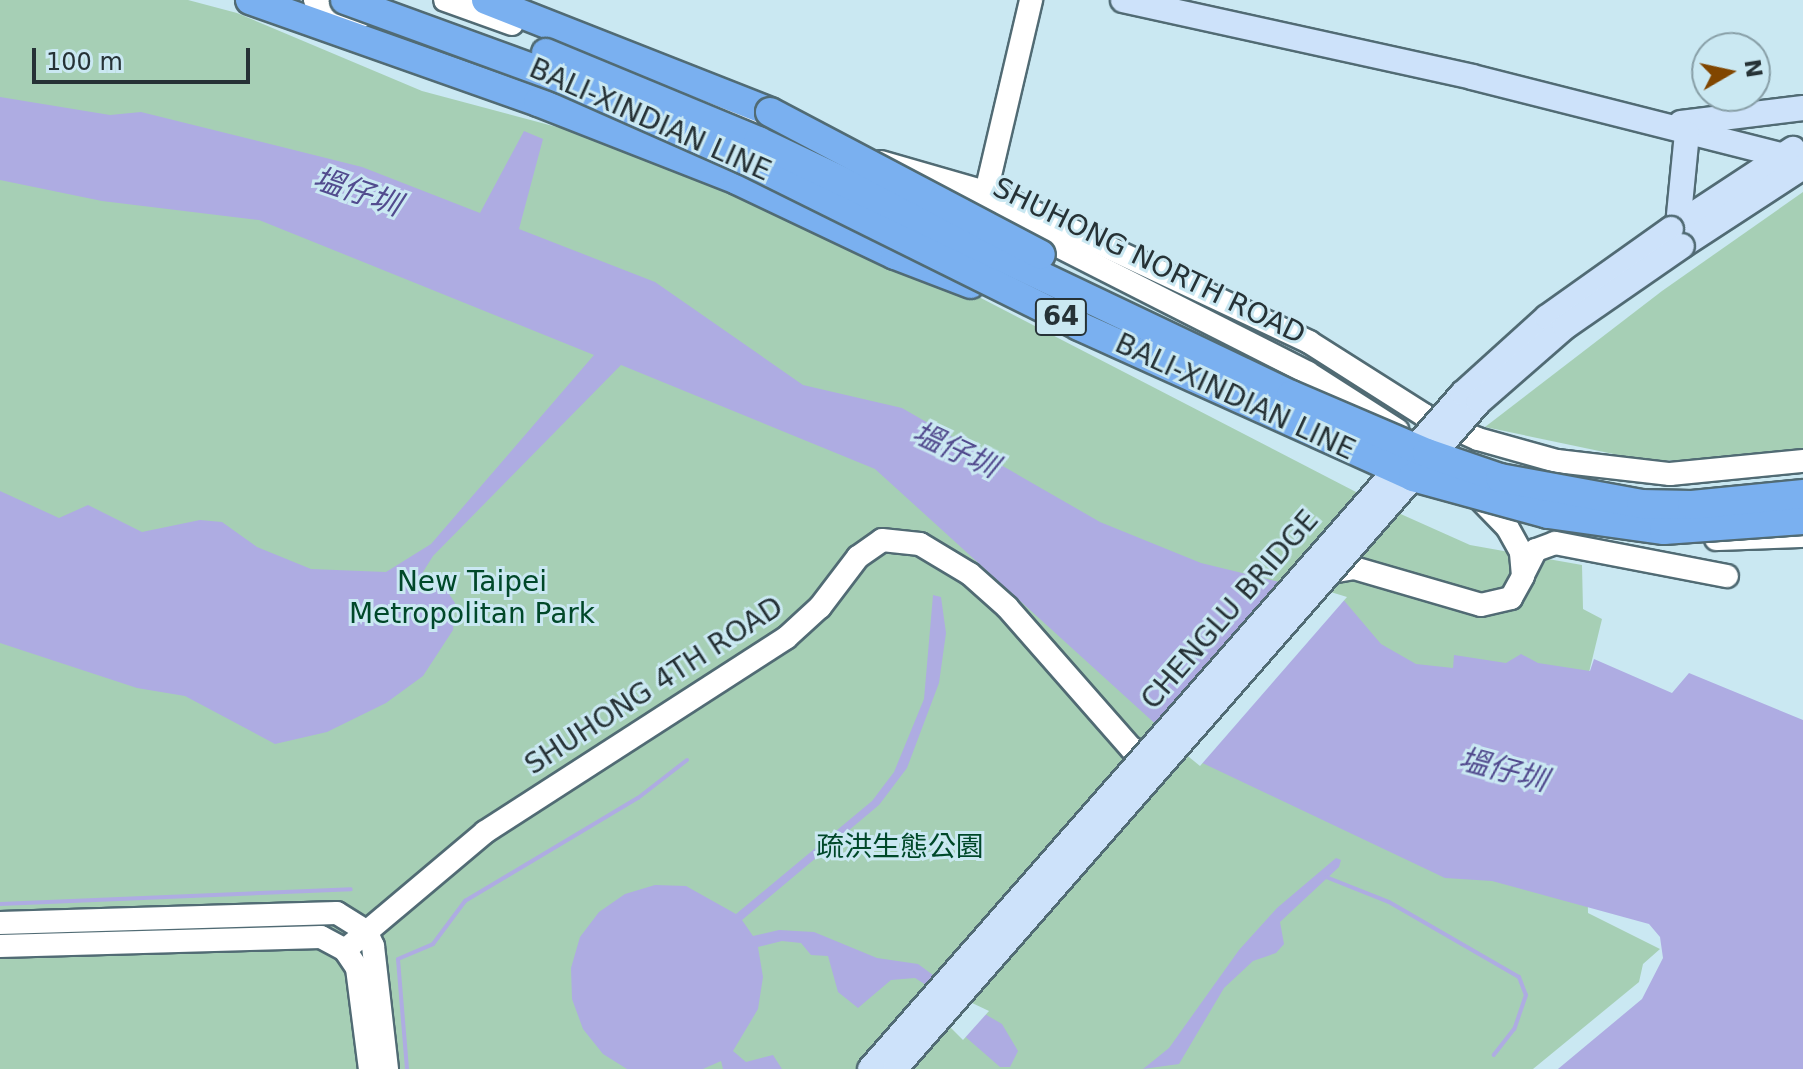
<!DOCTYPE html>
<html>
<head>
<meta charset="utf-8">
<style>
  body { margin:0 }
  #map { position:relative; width:1803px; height:1069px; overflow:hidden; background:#cae8f2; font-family:"DejaVu Sans","Noto Sans TC",sans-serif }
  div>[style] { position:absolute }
  .green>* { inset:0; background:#a6cfb5 }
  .water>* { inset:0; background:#aeace2 }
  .pier>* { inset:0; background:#cae8f2 }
  .stream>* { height:4px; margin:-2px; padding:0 2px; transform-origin:2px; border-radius:2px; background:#aeace2 }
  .roads { filter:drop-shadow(2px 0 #516b74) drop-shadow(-2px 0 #516b74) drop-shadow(0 2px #516b74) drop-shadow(0 -2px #516b74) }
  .tertiary>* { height:22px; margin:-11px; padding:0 11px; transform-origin:11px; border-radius:11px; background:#fff }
  .secondary>* { height:24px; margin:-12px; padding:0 12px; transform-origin:12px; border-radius:12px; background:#cde2fa }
  .trunk>* { height:28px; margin:-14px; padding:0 14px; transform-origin:14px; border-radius:14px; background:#7ab0f0 }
  .bridges { filter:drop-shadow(2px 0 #516b74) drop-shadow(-2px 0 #516b74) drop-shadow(0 2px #516b74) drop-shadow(0 -2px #516b74) }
  .secondary-bridge>* { height:24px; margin:-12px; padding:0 12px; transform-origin:12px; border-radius:12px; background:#cde2fa }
  .trunk-bridge>* { height:28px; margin:-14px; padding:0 14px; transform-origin:14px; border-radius:14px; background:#7ab0f0 }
  span { translate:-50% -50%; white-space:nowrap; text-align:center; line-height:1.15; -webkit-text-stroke:6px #cae8f2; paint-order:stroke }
  .shield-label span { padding:2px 6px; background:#cae8f2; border:2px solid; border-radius:6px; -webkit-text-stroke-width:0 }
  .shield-label { font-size:26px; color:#263236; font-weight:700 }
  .street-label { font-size:28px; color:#263236 }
  .park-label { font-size:28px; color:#004829 }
  .water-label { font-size:30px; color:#524b8e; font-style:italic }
  .north { position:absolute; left:1691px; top:32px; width:80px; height:80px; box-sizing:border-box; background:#cae8f2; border:2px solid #889fa7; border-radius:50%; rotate:81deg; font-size:22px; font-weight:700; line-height:32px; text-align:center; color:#263236 }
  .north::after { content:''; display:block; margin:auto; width:28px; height:36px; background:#814600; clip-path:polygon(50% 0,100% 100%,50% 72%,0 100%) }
  .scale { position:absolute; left:32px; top:48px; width:218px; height:36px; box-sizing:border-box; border:4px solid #263236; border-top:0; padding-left:10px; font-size:24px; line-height:28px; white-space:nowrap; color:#263236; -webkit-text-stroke:6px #cae8f2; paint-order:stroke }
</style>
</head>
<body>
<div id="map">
  <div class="green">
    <i style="clip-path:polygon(0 0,188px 0,237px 13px,422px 91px,583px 134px,946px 280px,1385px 507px,1470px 545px,1582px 565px,1583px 609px,1602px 619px,1584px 693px,1588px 913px,1660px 949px,1643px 964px,1639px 982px,1533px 1069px,0 1069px)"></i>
    <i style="clip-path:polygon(1803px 192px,1803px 448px,1775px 457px,1647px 461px,1485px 427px,1662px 291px)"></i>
  </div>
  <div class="water">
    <i style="clip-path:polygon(0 97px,110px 115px,141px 112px,362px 167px,480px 213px,524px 131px,543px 139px,519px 229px,655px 282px,803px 385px,902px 408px,1100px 522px,1201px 563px,1341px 597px,1381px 644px,1416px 664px,1453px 668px,1454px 655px,1506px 663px,1521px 654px,1538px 663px,1590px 671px,1594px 659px,1672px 693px,1689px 673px,1803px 720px,1803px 1069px,1558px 1069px,1642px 999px,1663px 958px,1660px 937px,1649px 924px,1492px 881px,1445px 878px,1194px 759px,875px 469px,621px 365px,433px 556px,423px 572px,426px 583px,447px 591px,455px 603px,453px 630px,423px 676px,386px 703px,327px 732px,275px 744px,185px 696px,137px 688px,0 643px,0 491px,59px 518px,88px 505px,142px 532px,200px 520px,222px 522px,257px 547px,311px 569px,386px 572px,431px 544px,594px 355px,259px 220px,102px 201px,0 180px)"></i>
    <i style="clip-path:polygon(933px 595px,941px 597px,946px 633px,939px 683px,907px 768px,879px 805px,742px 920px,753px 936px,779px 930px,814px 932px,877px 958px,918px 964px,933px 975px,926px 985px,915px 978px,891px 980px,858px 1008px,838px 992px,828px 956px,811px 955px,801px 943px,782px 941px,758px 947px,763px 977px,758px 1009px,733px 1051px,746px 1062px,773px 1055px,782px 1069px,723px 1069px,721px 1061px,703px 1069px,627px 1069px,603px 1054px,583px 1029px,572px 999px,571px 968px,580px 937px,599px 912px,625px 894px,655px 885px,686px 886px,736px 914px,872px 801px,894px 772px,924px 699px)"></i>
    <i style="clip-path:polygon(1336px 858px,1341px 860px,1339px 867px,1280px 922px,1284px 944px,1276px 953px,1253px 961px,1224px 988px,1179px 1064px,1143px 1069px,1169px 1048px,1239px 950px,1277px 908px)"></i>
    <i style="clip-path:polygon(971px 1006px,1002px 1024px,1018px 1051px,1010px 1067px,1000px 1067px,953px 1026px)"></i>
  </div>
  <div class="pier">
    <i style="clip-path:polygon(1285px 578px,1347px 597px,1200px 766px,1156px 730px)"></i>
    <i style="clip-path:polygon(970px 1002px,989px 1011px,963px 1040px,949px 1026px)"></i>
  </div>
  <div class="stream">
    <i style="left:1326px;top:877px;width:68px;rotate:21.6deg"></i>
    <i style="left:1389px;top:902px;width:150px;rotate:30deg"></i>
    <i style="left:1519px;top:977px;width:19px;rotate:69deg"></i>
    <i style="left:1526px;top:995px;width:36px;rotate:109deg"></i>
    <i style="left:1514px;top:1029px;width:33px;rotate:128deg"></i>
    <i style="left:0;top:904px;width:351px;rotate:-2.4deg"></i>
    <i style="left:407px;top:1069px;width:110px;rotate:-94.7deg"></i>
    <i style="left:398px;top:959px;width:38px;rotate:-23deg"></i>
    <i style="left:433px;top:944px;width:54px;rotate:-53.3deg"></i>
    <i style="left:465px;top:901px;width:201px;rotate:-30.8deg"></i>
    <i style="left:638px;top:798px;width:62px;rotate:-37.8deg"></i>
  </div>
  <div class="roads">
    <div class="tertiary">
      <i style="left:315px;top:0;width:49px;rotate:19.2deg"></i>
      <i style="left:445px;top:0;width:71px;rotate:19.7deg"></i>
      <i style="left:700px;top:98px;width:122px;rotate:22.2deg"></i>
      <i style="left:881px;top:162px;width:123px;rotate:16.1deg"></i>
      <i style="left:999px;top:196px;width:343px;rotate:25.2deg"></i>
      <i style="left:1309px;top:342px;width:136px;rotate:32.4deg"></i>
      <i style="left:1424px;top:415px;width:59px;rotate:24deg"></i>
      <i style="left:1478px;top:439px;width:82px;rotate:15.6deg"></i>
      <i style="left:1557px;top:461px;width:114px;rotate:6.6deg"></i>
      <i style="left:1670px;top:474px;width:134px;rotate:-5.6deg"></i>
      <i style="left:952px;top:202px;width:32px;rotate:11deg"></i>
      <i style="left:983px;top:208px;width:364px;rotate:26.9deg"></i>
      <i style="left:1308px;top:373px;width:106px;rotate:32.6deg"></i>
      <i style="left:983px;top:205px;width:211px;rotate:-76.8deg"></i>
      <i style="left:1716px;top:539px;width:87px;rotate:-2deg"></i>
      <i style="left:1320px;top:574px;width:35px;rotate:-10deg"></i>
      <i style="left:1354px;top:568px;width:132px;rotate:16.2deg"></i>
      <i style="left:1481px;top:605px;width:31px;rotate:-13deg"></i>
      <i style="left:1511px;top:598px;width:25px;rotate:-61deg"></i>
      <i style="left:1523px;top:576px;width:24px;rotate:-95deg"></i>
      <i style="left:1521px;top:552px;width:29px;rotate:-119deg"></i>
      <i style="left:1507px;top:527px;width:49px;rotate:-134.2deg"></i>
      <i style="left:1523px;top:575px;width:28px;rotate:-63deg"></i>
      <i style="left:1536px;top:550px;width:20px;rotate:-20deg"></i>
      <i style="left:1555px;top:543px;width:175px;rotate:10.9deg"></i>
      <i style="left:0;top:923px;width:337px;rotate:-1.7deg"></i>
      <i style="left:337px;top:913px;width:34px;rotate:32deg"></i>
      <i style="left:366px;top:931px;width:17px;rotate:65deg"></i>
      <i style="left:373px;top:946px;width:124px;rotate:83.5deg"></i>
      <i style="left:0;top:946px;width:321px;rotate:-1.6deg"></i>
      <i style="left:321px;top:937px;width:27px;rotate:28deg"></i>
      <i style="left:345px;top:950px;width:22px;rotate:56deg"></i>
      <i style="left:357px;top:968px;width:102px;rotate:82.7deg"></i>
      <i style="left:345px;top:950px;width:183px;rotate:-40.1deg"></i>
      <i style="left:485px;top:832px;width:358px;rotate:-32.8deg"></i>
      <i style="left:786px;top:638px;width:46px;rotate:-42.4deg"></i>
      <i style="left:820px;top:607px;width:63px;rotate:-52.8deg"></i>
      <i style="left:858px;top:557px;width:29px;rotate:-35deg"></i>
      <i style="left:882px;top:540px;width:38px;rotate:6deg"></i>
      <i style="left:920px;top:544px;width:58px;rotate:31deg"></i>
      <i style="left:970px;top:574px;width:50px;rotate:41.7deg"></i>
      <i style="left:1007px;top:607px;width:188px;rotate:48.7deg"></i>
      <i style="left:1131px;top:748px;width:17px;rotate:24deg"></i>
      <i style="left:1147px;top:755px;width:14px;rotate:-25deg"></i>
    </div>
    <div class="secondary">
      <i style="left:1123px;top:0;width:357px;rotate:12.4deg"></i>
      <i style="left:1472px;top:77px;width:341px;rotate:14.2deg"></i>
      <i style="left:1681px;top:123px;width:123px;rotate:-7deg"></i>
      <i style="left:1678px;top:225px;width:92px;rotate:-84.4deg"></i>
      <i style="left:1671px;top:229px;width:146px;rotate:-33.3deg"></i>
      <i style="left:1682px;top:246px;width:145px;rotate:-33.1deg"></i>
    </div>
    <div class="trunk">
      <i style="left:250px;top:0;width:306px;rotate:19.5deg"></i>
      <i style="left:538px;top:102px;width:214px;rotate:21.4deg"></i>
      <i style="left:737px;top:180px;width:175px;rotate:25.4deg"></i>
      <i style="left:895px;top:255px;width:81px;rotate:20.9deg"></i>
      <i style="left:486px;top:0;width:305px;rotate:21.5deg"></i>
    </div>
  </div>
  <div class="bridges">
    <div class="secondary-bridge">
      <i style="left:870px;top:1069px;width:899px;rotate:-48.74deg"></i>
      <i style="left:1463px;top:393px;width:113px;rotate:-42.1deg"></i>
      <i style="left:1547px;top:317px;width:152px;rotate:-35.4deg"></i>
      <i style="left:895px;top:1069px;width:887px;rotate:-48.8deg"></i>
      <i style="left:1479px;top:402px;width:114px;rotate:-41.1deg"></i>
      <i style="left:1565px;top:327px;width:142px;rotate:-34.7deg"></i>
    </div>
    <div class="trunk-bridge">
      <i style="left:345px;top:0;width:231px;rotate:20deg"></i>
      <i style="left:562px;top:79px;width:200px;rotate:23.9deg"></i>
      <i style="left:745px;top:160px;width:373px;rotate:26.4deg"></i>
      <i style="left:1079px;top:326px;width:367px;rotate:24.3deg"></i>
      <i style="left:1413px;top:477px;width:140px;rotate:15.3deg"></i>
      <i style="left:1548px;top:514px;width:117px;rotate:7.9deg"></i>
      <i style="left:1664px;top:530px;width:139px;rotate:-4.1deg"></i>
      <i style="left:546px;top:53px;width:230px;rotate:22.5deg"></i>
      <i style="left:758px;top:141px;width:590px;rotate:25.48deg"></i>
      <i style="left:1291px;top:395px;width:148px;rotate:23.1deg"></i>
      <i style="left:1427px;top:453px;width:77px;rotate:18.9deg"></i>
      <i style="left:1500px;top:478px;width:143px;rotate:10.4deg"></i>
      <i style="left:1641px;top:504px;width:51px;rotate:1.1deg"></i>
      <i style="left:1692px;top:505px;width:112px;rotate:-5.7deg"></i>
      <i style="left:770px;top:112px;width:306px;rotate:27.8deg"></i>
    </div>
  </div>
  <div class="shield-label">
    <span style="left:1061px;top:317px">64</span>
  </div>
  <div class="street-label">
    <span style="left:650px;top:120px;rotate:24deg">BALI-XINDIAN LINE</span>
    <span style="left:1149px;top:261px;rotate:26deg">SHUHONG NORTH ROAD</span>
    <span style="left:1235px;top:397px;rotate:25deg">BALI-XINDIAN LINE</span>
    <span style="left:1230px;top:610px;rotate:-49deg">CHENGLU BRIDGE</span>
    <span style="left:654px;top:686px;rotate:-33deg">SHUHONG 4TH ROAD</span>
  </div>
  <div class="park-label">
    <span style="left:472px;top:598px">New Taipei<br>Metropolitan Park</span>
    <span style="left:900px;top:847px">疏洪生態公園</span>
  </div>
  <div class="water-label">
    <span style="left:357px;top:192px;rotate:19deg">塭仔圳</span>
    <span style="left:955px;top:450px;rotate:25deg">塭仔圳</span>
    <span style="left:1503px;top:770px;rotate:15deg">塭仔圳</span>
  </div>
  <div class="north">N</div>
  <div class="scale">100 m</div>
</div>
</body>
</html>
